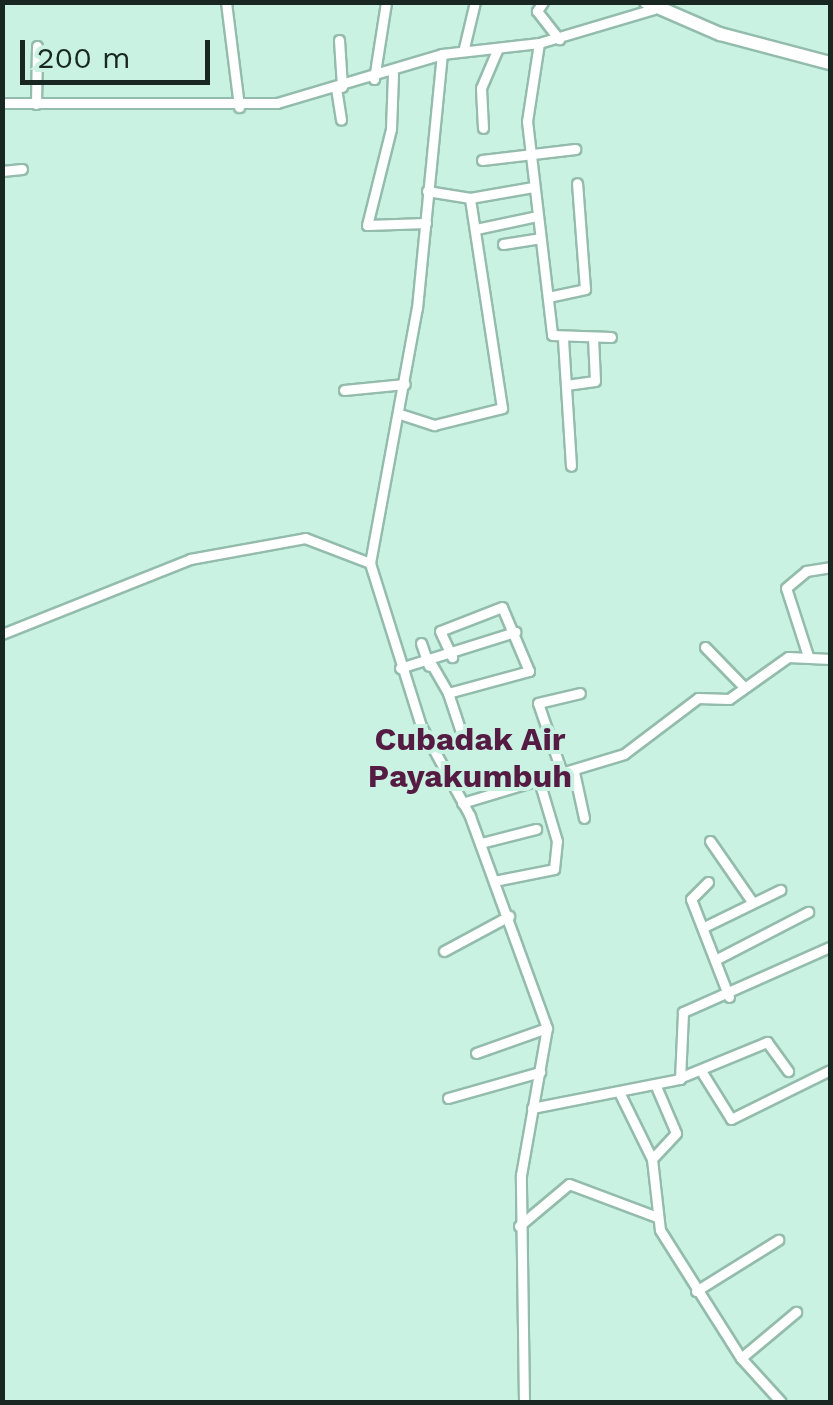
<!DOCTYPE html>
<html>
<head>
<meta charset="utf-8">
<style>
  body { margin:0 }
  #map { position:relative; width:833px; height:1405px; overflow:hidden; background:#c9f2e3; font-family:"Work Sans",sans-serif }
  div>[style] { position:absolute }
  .roads { filter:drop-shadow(2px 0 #94bcad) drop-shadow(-2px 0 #94bcad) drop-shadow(0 2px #94bcad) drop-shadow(0 -2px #94bcad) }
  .minor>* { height:9px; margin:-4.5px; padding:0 4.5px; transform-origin:4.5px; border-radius:4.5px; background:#fff }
  .highway>* { height:12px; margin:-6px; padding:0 6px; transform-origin:6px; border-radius:6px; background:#fff }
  span { translate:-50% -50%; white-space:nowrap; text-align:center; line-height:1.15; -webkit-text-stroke:8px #c9f2e3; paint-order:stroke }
  .quarter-label { font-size:32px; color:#551b43; font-weight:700 }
  .frame { position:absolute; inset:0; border:5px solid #182722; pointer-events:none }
  .scale { position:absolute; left:20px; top:40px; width:190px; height:45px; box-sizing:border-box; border:5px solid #182722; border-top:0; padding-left:12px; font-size:30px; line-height:35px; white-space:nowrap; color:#182722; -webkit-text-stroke:8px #c9f2e3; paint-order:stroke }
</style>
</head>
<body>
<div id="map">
  <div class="roads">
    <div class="minor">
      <i style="left:226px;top:2px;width:106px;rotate:82.9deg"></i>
      <i style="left:543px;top:2px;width:11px;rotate:124deg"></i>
      <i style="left:537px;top:11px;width:36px;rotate:52deg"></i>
      <i style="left:339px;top:40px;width:47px;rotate:86.3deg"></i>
      <i style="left:539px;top:43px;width:79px;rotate:98.7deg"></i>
      <i style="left:527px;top:121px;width:215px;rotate:83.3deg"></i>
      <i style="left:552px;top:335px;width:59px;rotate:1.9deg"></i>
      <i style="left:464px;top:48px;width:47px;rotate:-76.6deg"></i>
      <i style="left:393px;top:74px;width:55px;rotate:92.1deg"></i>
      <i style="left:391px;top:129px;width:99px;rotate:104deg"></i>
      <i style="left:367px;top:225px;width:59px;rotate:-1.9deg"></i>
      <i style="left:374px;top:79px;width:78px;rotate:-81.1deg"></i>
      <i style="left:336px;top:88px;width:32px;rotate:81deg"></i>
      <i style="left:2px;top:103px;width:275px"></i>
      <i style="left:277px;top:103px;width:172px;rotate:-16.5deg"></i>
      <i style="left:36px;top:104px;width:58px;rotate:-89deg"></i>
      <i style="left:483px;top:128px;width:40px;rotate:-92.9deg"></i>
      <i style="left:481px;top:88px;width:43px;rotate:-67deg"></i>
      <i style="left:482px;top:160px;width:94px;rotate:-6.7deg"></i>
      <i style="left:2px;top:171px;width:20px;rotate:-6deg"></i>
      <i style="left:427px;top:191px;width:44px;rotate:9.2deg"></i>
      <i style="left:470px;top:198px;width:64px;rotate:-9.9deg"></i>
      <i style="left:476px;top:229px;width:62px;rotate:-12deg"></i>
      <i style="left:503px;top:244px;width:37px;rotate:-9deg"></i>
      <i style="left:548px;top:297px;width:38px;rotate:-12deg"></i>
      <i style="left:585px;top:289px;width:106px;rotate:-94.3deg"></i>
      <i style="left:563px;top:339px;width:127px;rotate:86.4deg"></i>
      <i style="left:566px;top:385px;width:29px;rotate:-8deg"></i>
      <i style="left:595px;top:381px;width:44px;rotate:-92.6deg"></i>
      <i style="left:344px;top:390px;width:61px;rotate:-5.6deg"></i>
      <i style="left:400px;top:414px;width:36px;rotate:18deg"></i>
      <i style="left:434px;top:425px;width:70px;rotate:-14deg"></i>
      <i style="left:502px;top:408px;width:212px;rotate:-98.7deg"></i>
      <i style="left:2px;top:634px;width:202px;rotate:-21.7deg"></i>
      <i style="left:190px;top:559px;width:117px;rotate:-10.3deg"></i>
      <i style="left:305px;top:538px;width:70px;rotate:21deg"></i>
      <i style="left:421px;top:643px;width:24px;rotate:71deg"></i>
      <i style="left:705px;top:647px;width:56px;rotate:45.7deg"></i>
      <i style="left:808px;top:656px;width:71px;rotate:-107.9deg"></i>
      <i style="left:786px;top:588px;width:26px;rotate:-40deg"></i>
      <i style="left:806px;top:571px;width:24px;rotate:-9deg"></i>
      <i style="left:432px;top:665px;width:32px;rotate:60deg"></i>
      <i style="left:448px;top:693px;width:84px;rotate:-15.2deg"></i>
      <i style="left:529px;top:671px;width:69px;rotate:-112.9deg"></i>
      <i style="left:502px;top:607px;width:66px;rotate:158.8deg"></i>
      <i style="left:440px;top:631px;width:29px;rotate:65deg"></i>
      <i style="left:400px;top:668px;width:121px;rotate:-17.4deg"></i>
      <i style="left:448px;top:693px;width:44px;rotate:71.6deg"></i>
      <i style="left:574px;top:772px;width:47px;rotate:77.7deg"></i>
      <i style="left:563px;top:776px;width:77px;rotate:-108.9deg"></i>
      <i style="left:538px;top:703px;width:43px;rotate:-13.4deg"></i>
      <i style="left:462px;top:803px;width:169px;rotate:-16.8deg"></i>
      <i style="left:624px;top:754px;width:93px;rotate:-37.1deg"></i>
      <i style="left:698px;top:698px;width:31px;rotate:2deg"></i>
      <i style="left:729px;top:699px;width:72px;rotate:-35.4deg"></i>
      <i style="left:788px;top:657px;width:42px;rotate:2.7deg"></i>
      <i style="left:710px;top:841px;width:75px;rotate:55.3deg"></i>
      <i style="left:481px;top:843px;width:57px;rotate:-14.3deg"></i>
      <i style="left:494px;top:881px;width:61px;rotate:-11.3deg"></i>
      <i style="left:554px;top:869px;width:28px;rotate:-84deg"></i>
      <i style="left:557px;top:841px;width:59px;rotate:-106.6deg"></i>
      <i style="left:708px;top:882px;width:24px;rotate:135deg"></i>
      <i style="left:691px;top:899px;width:105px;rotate:68.8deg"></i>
      <i style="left:704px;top:927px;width:85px;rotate:-26deg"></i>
      <i style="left:444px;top:951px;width:74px;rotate:-28.3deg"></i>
      <i style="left:715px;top:960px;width:105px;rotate:-27.3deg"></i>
      <i style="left:476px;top:1053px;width:75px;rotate:-19.4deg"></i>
      <i style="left:703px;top:1074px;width:53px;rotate:58.1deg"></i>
      <i style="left:731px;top:1119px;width:110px;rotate:-26.3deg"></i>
      <i style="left:684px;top:1076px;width:90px;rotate:-22.3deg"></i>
      <i style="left:767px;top:1042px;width:36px;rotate:54deg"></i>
      <i style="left:620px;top:1094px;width:72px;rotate:63.8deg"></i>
      <i style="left:652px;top:1159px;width:71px;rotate:83.6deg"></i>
      <i style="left:660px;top:1230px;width:151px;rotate:57.7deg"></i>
      <i style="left:741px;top:1358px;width:59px;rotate:47.7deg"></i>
      <i style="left:448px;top:1098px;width:96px;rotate:-15.8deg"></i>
      <i style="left:532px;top:1108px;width:151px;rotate:-11.1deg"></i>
      <i style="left:680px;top:1079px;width:67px;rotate:-87.4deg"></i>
      <i style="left:683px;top:1012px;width:161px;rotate:-23.9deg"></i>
      <i style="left:652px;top:1159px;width:35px;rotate:-47deg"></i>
      <i style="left:676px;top:1133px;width:53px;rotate:-113.2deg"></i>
      <i style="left:519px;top:1226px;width:65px;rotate:-40deg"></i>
      <i style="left:569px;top:1184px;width:94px;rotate:20.6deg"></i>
      <i style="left:696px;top:1291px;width:97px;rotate:-31.9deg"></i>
      <i style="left:741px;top:1358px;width:72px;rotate:-39.9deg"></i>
      <i style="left:524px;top:1402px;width:227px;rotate:-90.8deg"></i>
      <i style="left:521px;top:1175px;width:149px;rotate:-80deg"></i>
      <i style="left:547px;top:1028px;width:226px;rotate:-110deg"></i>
      <i style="left:470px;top:816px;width:102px;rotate:-118.6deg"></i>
      <i style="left:421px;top:726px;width:171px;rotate:-107.4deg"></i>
      <i style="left:370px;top:563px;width:259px;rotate:-79.6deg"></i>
      <i style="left:417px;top:308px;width:255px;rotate:-84.4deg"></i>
      <i style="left:442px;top:54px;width:98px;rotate:-6.5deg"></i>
      <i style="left:539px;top:43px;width:120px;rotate:-16.5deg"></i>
    </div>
    <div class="highway">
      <i style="left:646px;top:2px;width:81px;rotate:23.4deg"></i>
      <i style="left:720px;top:34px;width:114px;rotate:14.8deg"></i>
    </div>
  </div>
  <div class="quarter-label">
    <span style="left:470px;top:758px">Cubadak Air<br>Payakumbuh</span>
  </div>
  <div class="frame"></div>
  <div class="scale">200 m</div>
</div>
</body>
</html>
